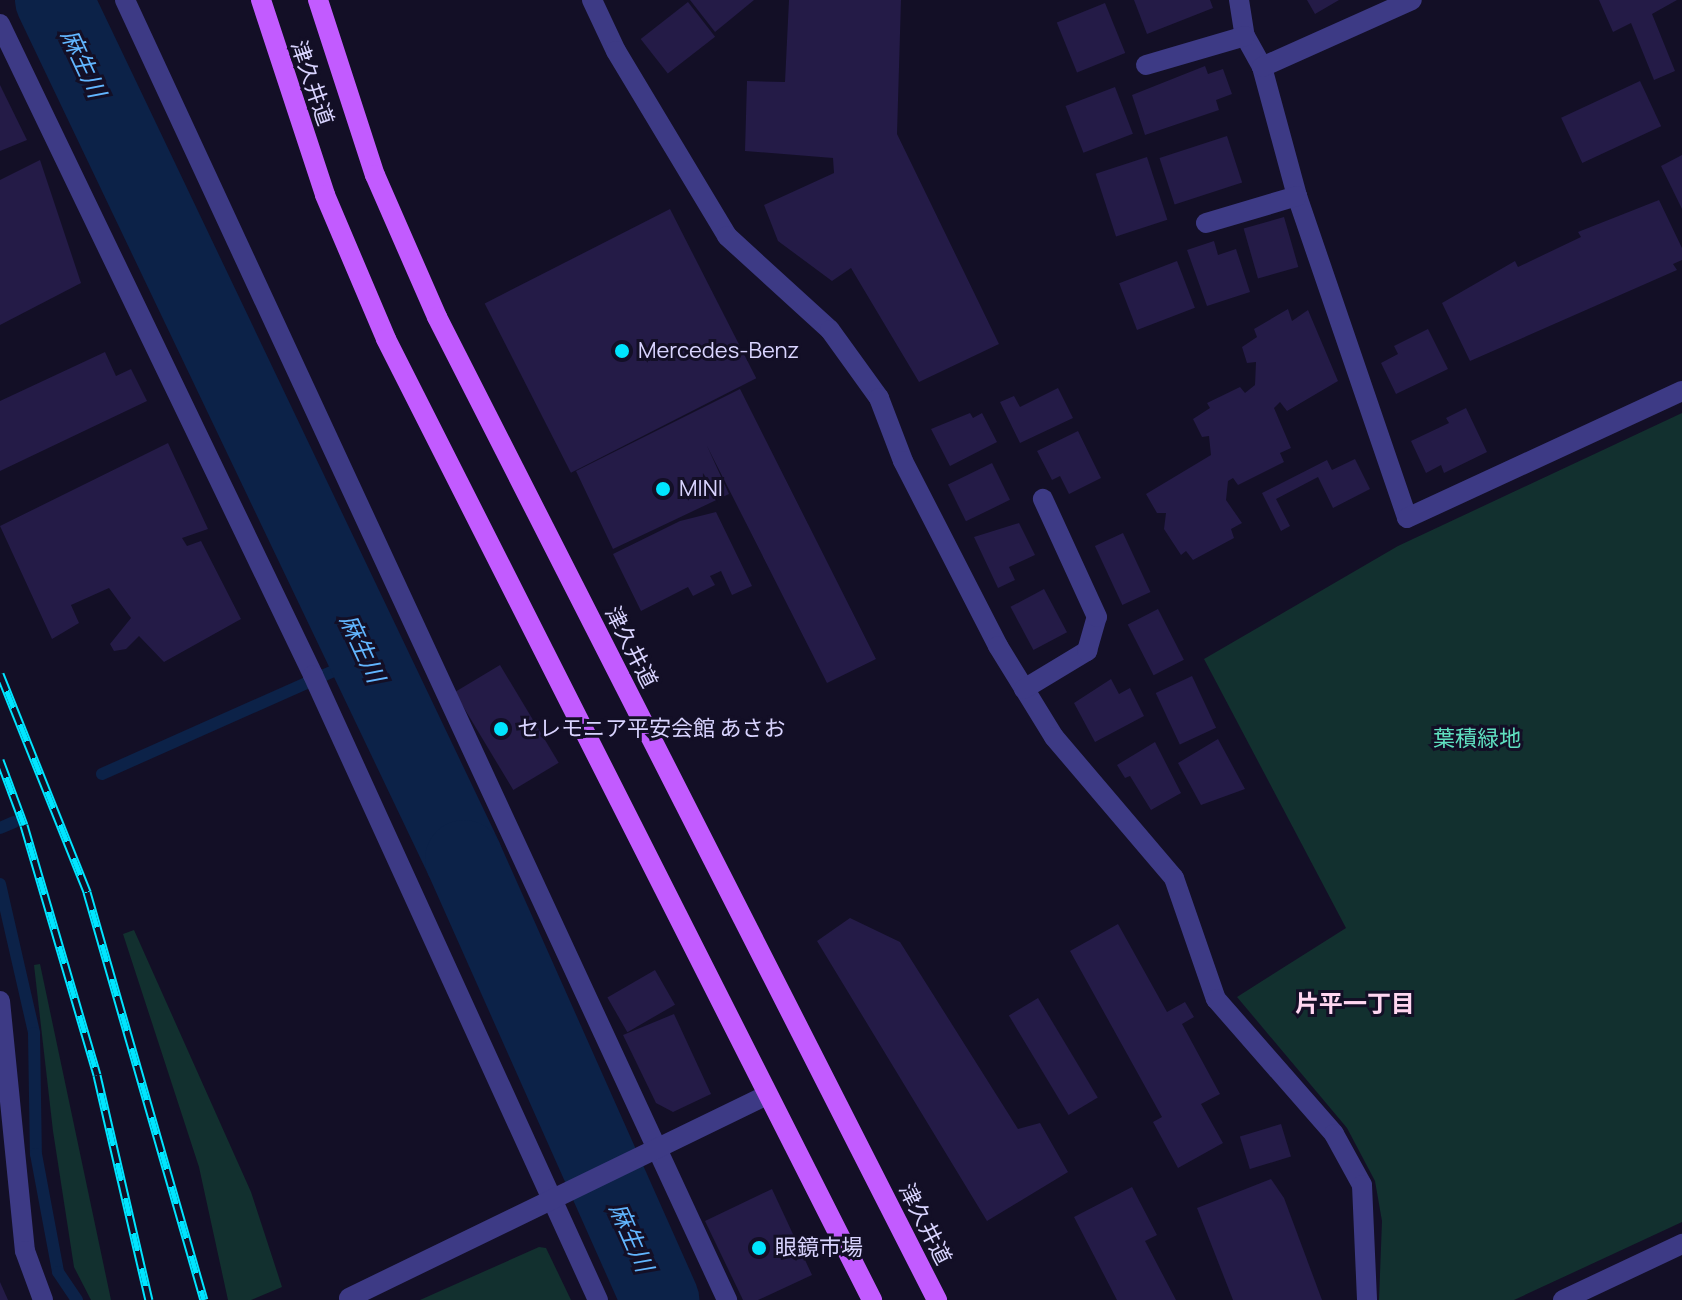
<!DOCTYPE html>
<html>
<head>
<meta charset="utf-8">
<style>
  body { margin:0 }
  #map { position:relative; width:1682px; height:1300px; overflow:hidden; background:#130f26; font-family:Manrope,"Noto Sans JP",sans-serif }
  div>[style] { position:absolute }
  .green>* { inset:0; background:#12302f }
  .stream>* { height:12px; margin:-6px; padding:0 6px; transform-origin:6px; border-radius:6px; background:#0c2248 }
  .river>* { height:78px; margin:-39px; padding:0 39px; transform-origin:39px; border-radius:39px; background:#0c2248 }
  .building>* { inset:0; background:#241b47; transform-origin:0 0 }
  .street>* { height:20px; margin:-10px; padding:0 10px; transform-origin:10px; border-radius:10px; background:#3d3a85 }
  .primary>* { height:20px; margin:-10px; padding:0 10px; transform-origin:10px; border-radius:10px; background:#c25bff }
  .rail>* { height:9px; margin-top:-4.5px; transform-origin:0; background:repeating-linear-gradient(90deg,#130f26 0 18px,#00e5ff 0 36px); box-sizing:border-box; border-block:2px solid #00e5ff }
  .dots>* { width:22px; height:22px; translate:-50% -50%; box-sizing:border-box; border:4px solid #130f26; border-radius:50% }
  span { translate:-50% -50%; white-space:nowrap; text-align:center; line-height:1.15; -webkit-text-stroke:6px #130f26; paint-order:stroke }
  .street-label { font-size:22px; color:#d9d4ff }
  .poi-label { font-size:22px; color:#d9d4ff }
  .left { translate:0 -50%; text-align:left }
  .park-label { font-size:22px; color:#5fe0c0 }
  .water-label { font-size:24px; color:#62b6ff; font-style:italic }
  .neighbourhood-label { font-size:24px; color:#ffd6f0; font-weight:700 }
</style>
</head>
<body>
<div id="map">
  <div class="green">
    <i style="clip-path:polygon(1682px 413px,1682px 1222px,1514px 1300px,1379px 1300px,1382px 1221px,1375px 1181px,1347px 1128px,1237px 997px,1346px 928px,1204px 659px,1398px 546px)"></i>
    <i style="clip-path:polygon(134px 930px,251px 1192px,282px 1287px,251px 1300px,228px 1300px,199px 1167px,123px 934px)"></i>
    <i style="clip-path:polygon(40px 964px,111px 1300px,91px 1300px,74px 1267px,53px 1131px,34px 965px)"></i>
    <i style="clip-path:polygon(539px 1247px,546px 1248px,571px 1300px,420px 1300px)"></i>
  </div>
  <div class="stream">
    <i style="left:102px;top:774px;width:286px;rotate:-24deg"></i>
    <i style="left:0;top:828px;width:15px;rotate:-23deg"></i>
    <i style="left:0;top:884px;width:153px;rotate:77.1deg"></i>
    <i style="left:34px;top:1033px;width:121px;rotate:89.1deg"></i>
    <i style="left:36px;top:1154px;width:120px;rotate:79.4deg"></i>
    <i style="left:58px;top:1272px;width:34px;rotate:56deg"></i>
  </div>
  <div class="river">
    <i style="left:54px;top:0;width:952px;rotate:64.48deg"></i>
    <i style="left:464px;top:859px;width:483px;rotate:66deg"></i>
  </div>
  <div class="building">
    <i style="clip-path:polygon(690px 0,754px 0,715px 32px)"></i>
    <i style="clip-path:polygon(789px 0,901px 0,897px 134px,999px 344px,919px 382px,851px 268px,832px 281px,778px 241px,764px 205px,834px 173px,833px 158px,745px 151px,747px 81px,785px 82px)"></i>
    <i style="clip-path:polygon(1134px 0,1210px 0,1213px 8px,1147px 34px)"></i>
    <i style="clip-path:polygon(1307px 0,1339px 0,1315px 14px)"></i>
    <i style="clip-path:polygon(1599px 0,1677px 0,1652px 14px,1675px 71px,1654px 80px,1631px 23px,1613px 32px)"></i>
    <i style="left:688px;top:2px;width:44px;height:60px;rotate:52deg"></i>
    <i style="left:1105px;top:3px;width:54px;height:52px;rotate:68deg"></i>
    <i style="clip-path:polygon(1205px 66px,1208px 74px,1223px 69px,1232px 94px,1216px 100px,1219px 110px,1145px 135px,1132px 95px)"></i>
    <i style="left:1640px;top:81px;width:50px;height:87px;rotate:65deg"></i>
    <i style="clip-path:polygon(0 85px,27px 140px,0 151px)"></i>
    <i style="left:1115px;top:87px;width:50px;height:53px;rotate:69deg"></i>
    <i style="left:1227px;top:136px;width:49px;height:71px;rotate:72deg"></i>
    <i style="clip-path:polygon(1682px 155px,1682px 209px,1661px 166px)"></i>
    <i style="left:1147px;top:157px;width:66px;height:54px;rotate:72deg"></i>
    <i style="clip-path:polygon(40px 160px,81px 283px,0 325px,0 180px)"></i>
    <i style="clip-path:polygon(1659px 200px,1682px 248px,1682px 260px,1673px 264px,1677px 270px,1470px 361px,1442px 303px,1515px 261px,1518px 267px,1581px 237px,1578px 232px)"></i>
    <i style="left:670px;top:209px;width:190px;height:208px;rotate:63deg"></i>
    <i style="left:1284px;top:217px;width:52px;height:42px;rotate:74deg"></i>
    <i style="clip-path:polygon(1214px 241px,1218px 255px,1236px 249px,1250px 292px,1207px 306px,1187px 250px)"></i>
    <i style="left:1177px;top:261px;width:50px;height:62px;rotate:69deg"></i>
    <i style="clip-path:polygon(1288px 309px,1292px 321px,1308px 310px,1338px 381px,1287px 411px,1280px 402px,1274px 408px,1291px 448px,1280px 453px,1284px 462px,1238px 485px,1233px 478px,1228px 481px,1226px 500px,1242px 523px,1231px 529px,1234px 538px,1193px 560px,1186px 551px,1181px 555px,1164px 529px,1166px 513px,1157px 513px,1146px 494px,1211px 455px,1209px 436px,1202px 437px,1193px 419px,1210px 408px,1207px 403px,1240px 387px,1245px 393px,1255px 385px,1256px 362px,1247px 363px,1242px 347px,1257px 337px,1254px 329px)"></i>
    <i style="clip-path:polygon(1428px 329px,1448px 369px,1396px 394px,1381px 363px,1398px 354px,1394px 346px)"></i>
    <i style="clip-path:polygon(105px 352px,116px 376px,131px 369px,147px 401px,0 471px,0 401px)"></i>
    <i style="clip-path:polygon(1058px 388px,1073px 418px,1020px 443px,1000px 402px,1014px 396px,1020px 407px)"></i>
    <i style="clip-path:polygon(740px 389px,876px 659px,827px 683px,707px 446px,729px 494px,613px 549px,576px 471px)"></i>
    <i style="clip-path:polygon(1466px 408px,1487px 452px,1444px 473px,1441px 465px,1426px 473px,1411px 441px,1449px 423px,1446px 418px)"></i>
    <i style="clip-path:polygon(970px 413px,973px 418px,982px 413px,997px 442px,950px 466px,931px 429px)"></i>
    <i style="clip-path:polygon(1078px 431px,1101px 478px,1069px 494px,1060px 476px,1052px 480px,1037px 451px)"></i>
    <i style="clip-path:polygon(168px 443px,208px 529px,182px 538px,187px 546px,201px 541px,241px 619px,164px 662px,139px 636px,126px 649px,114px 651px,110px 644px,131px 618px,109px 588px,71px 605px,79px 623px,52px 639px,0 526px)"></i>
    <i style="clip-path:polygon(1355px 459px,1370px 489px,1333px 508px,1318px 477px,1276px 499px,1290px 526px,1281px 531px,1262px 493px,1327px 460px,1332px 470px)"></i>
    <i style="left:992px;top:463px;width:41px;height:49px;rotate:64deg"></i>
    <i style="clip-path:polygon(716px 512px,752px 586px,732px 595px,721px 571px,710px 576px,715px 585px,693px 596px,688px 587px,641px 611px,613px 554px,680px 521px)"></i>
    <i style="clip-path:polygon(1019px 523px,1035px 555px,1009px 567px,1015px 580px,998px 588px,974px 537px)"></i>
    <i style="left:1123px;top:533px;width:65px;height:31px;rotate:65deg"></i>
    <i style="left:1044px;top:589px;width:49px;height:38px;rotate:62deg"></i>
    <i style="left:1158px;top:609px;width:57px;height:34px;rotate:63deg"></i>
    <i style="left:500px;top:665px;width:114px;height:53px;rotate:59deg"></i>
    <i style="left:1192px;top:676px;width:57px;height:40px;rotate:65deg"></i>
    <i style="clip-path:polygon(1111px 679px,1119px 694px,1130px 688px,1144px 716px,1095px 742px,1074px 703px)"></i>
    <i style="clip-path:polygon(1218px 739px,1245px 789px,1201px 805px,1178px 763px)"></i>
    <i style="clip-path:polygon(1155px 742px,1181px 793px,1151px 810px,1130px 776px,1125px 778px,1117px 765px)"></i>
    <i style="clip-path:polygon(850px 918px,900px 942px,1018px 1129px,1040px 1123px,1068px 1172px,987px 1221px,817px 941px)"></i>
    <i style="clip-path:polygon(1118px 924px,1167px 1012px,1185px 1002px,1194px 1017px,1182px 1024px,1220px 1094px,1201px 1104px,1223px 1143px,1178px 1168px,1153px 1122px,1162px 1117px,1070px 951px)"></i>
    <i style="left:655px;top:970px;width:40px;height:55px;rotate:60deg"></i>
    <i style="left:1038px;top:998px;width:116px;height:34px;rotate:59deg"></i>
    <i style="clip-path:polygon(674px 1014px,711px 1094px,673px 1112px,656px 1103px,623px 1035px)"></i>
    <i style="left:1281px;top:1124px;width:34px;height:43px;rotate:73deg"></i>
    <i style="clip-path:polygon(1271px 1179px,1284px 1198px,1322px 1300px,1233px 1300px,1197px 1208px)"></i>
    <i style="clip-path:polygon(1132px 1187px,1157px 1235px,1145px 1241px,1176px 1300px,1117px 1300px,1074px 1217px)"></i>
    <i style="clip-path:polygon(772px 1189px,812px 1275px,758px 1300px,743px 1300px,705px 1221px)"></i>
    <i style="clip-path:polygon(0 1282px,8px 1300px,0 1300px)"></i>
  </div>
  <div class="street">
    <i style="left:125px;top:0;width:1433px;rotate:65.15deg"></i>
    <i style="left:592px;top:0;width:56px;rotate:64.8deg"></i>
    <i style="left:616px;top:51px;width:216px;rotate:59deg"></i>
    <i style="left:727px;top:236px;width:139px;rotate:42.4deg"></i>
    <i style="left:830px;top:330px;width:84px;rotate:54.2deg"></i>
    <i style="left:879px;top:398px;width:67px;rotate:69.1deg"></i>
    <i style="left:903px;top:461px;width:208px;rotate:62.8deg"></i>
    <i style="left:998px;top:646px;width:107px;rotate:58.4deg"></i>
    <i style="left:1054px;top:737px;width:185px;rotate:49.6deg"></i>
    <i style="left:1174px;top:878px;width:128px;rotate:70.9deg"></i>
    <i style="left:1216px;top:999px;width:179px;rotate:48.8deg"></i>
    <i style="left:1334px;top:1134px;width:58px;rotate:61.2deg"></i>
    <i style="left:1362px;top:1185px;width:115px;rotate:87.5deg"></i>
    <i style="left:1239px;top:0;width:36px;rotate:81deg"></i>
    <i style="left:1245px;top:36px;width:35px;rotate:61deg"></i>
    <i style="left:1262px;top:67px;width:134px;rotate:74.8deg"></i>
    <i style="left:1297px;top:196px;width:340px;rotate:71.1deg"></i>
    <i style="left:1407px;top:518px;width:303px;rotate:-24.8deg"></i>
    <i style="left:0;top:24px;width:722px;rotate:64.32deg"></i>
    <i style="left:313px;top:675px;width:687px;rotate:65.49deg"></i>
    <i style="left:1146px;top:65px;width:103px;rotate:-16.3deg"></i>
    <i style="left:1262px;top:67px;width:164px;rotate:-24.1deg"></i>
    <i style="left:1206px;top:223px;width:95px;rotate:-16.5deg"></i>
    <i style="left:1024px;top:689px;width:74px;rotate:-31.1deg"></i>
    <i style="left:1087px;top:651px;width:35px;rotate:-74deg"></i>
    <i style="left:1097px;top:617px;width:130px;rotate:-114.6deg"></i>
    <i style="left:0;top:1001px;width:251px;rotate:84.3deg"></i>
    <i style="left:25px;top:1251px;width:52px;rotate:69.8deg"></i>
    <i style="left:349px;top:1298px;width:465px;rotate:-25.9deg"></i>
    <i style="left:1563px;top:1300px;width:132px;rotate:-25.2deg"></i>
  </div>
  <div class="primary">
    <i style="left:261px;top:0;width:205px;rotate:71.8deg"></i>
    <i style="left:325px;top:195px;width:156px;rotate:67deg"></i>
    <i style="left:386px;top:339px;width:1077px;rotate:63.17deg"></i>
    <i style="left:318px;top:0;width:184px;rotate:72deg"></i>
    <i style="left:375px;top:175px;width:155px;rotate:66.4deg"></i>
    <i style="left:437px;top:317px;width:1103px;rotate:63.04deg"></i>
  </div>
  <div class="rail">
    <i style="left:0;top:674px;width:235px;rotate:68.2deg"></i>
    <i style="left:87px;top:892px;width:424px;rotate:74deg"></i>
    <i style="left:0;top:760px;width:69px;rotate:69.7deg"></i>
    <i style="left:24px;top:825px;width:260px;rotate:73.7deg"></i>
    <i style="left:97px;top:1075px;width:231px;rotate:77deg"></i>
  </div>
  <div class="dots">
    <i style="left:622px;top:351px;background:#00e5ff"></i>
    <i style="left:663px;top:489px;background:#00e5ff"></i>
    <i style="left:501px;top:729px;background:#00e5ff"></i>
    <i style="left:759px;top:1248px;background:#00e5ff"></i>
  </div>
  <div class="street-label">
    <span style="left:312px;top:83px;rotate:71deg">津久井道</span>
    <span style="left:631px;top:647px;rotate:63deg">津久井道</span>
    <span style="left:925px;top:1224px;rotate:63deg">津久井道</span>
  </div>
  <div class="poi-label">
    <span class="left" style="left:638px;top:351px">Mercedes-Benz</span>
    <span class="left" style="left:679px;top:489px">MINI</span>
    <span class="left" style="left:517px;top:729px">セレモニア平安会館 あさお</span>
    <span class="left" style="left:775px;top:1248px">眼鏡市場</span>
  </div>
  <div class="park-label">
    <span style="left:1477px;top:739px">葉積緑地</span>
  </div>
  <div class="water-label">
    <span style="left:84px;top:63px;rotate:65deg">麻生川</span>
    <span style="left:363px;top:648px;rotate:65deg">麻生川</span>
    <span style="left:632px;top:1237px;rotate:66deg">麻生川</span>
  </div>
  <div class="neighbourhood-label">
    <span style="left:1355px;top:1003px">片平一丁目</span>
  </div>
</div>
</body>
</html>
